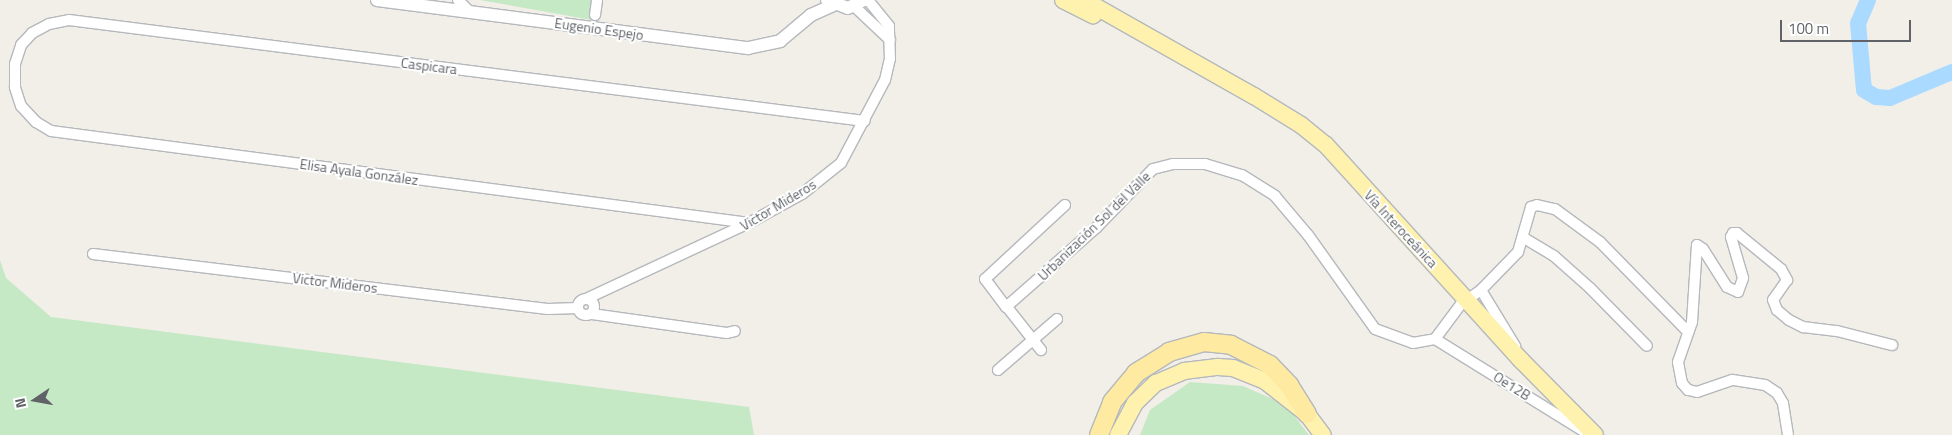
<!DOCTYPE html>
<html>
<head>
<meta charset="utf-8">
<style>
  body { margin:0 }
  #map { position:relative; width:1952px; height:435px; overflow:hidden; background:#f1efe8; font-family:"Titillium Web",sans-serif }
  div>[style] { position:absolute }
  .green>* { inset:0; background:#c5e8c5 }
  .river>* { height:16px; margin:-8px; padding:0 8px; transform-origin:8px; border-radius:8px; background:#aadaff }
  .roads { filter:drop-shadow(1px 0 #b5b8bc) drop-shadow(-1px 0 #b5b8bc) drop-shadow(0 1px #b5b8bc) drop-shadow(0 -1px #b5b8bc) }
  .minor>* { height:10px; margin:-5px; padding:0 5px; transform-origin:5px; border-radius:5px; background:#fff }
  .minor>.ring { margin:-5px; padding:0; box-sizing:content-box; background:none; border:10px solid #fff; border-radius:50% }
  .tertiary>* { height:12px; margin:-6px; padding:0 6px; transform-origin:6px; border-radius:6px; background:#fff }
  .primary>* { height:16px; margin:-8px; padding:0 8px; transform-origin:8px; border-radius:8px; background:#fff2af }
  .trunk>* { height:18px; margin:-9px; padding:0 9px; transform-origin:9px; border-radius:9px; background:#feeaa1 }
  span { translate:-50% -50%; white-space:nowrap; text-align:center; line-height:1.15; -webkit-text-stroke:4px #fff; paint-order:stroke }
  .street-label { font-size:14px; color:#5f6368 }
  .north { position:absolute; left:10px; top:375px; width:50px; height:50px; -webkit-text-stroke:4px #fff; paint-order:stroke; rotate:258deg; font-size:14px; font-weight:700; line-height:20px; text-align:center; color:#5f6368 }
  .north::after { content:''; display:block; margin:auto; width:18px; height:22px; background:#5f6368; clip-path:polygon(50% 0,100% 100%,50% 72%,0 100%) }
  .scale { position:absolute; left:1780px; top:20px; width:131px; height:22px; box-sizing:border-box; border:2px solid #5f6368; border-top:0; padding-left:6px; font-size:15px; line-height:18px; white-space:nowrap; color:#5f6368; -webkit-text-stroke:4px #fff; paint-order:stroke }
</style>
</head>
<body>
<div id="map">
  <div class="green">
    <i style="clip-path:polygon(480px 0,593px 0,592px 20px)"></i>
    <i style="clip-path:polygon(0 260px,6px 278px,51px 317px,749px 407px,754px 435px,0 435px)"></i>
    <i style="clip-path:polygon(1190px 382px,1243px 386px,1286px 405px,1309px 435px,1140px 435px,1150px 410px)"></i>
  </div>
  <div class="river">
    <i style="left:1868px;top:0;width:25px;rotate:113deg"></i>
    <i style="left:1858px;top:23px;width:67px;rotate:84.9deg"></i>
    <i style="left:1864px;top:90px;width:14px;rotate:30deg"></i>
    <i style="left:1876px;top:97px;width:14px;rotate:4deg"></i>
    <i style="left:1890px;top:98px;width:67px;rotate:-22.8deg"></i>
  </div>
  <div class="roads">
    <div class="minor">
      <i style="left:458px;top:0;width:17px;rotate:45deg"></i>
      <i style="left:855px;top:7px;width:48px;rotate:43.3deg"></i>
      <i style="left:595px;top:15px;width:15px;rotate:-82deg"></i>
      <i style="left:1065px;top:205px;width:109px;rotate:137.2deg"></i>
      <i style="left:985px;top:279px;width:35px;rotate:53deg"></i>
      <i style="left:1006px;top:307px;width:120px;rotate:-41.3deg"></i>
      <i style="left:1096px;top:228px;width:82px;rotate:-46deg"></i>
      <i style="left:1153px;top:169px;width:21px;rotate:-14deg"></i>
      <i style="left:1173px;top:164px;width:32px"></i>
      <i style="left:1205px;top:164px;width:39px;rotate:17deg"></i>
      <i style="left:1242px;top:175px;width:39px;rotate:32deg"></i>
      <i style="left:1275px;top:196px;width:51px;rotate:49.8deg"></i>
      <i style="left:1308px;top:235px;width:115px;rotate:54.5deg"></i>
      <i style="left:1375px;top:329px;width:40px;rotate:20.2deg"></i>
      <i style="left:1413px;top:343px;width:22px;rotate:-10deg"></i>
      <i style="left:749px;top:223px;width:704px;rotate:-172.49deg"></i>
      <i style="left:51px;top:131px;width:17px;rotate:-149deg"></i>
      <i style="left:36px;top:122px;width:22px;rotate:-133deg"></i>
      <i style="left:21px;top:106px;width:20px;rotate:-108deg"></i>
      <i style="left:15px;top:87px;width:23px;rotate:-90deg"></i>
      <i style="left:15px;top:64px;width:20px;rotate:-72deg"></i>
      <i style="left:21px;top:45px;width:16px;rotate:-47deg"></i>
      <i style="left:32px;top:33px;width:19px;rotate:-28deg"></i>
      <i style="left:49px;top:24px;width:20px;rotate:-11deg"></i>
      <i style="left:69px;top:20px;width:802px;rotate:7.23deg"></i>
      <i style="left:1524px;top:238px;width:35px;rotate:31deg"></i>
      <i style="left:1554px;top:256px;width:48px;rotate:41.6deg"></i>
      <i style="left:1590px;top:288px;width:81px;rotate:45.5deg"></i>
      <i style="left:93px;top:254px;width:458px;rotate:6.9deg"></i>
      <i style="left:548px;top:309px;width:30px;rotate:-2deg"></i>
      <i style="left:1481px;top:290px;width:66px;rotate:58.7deg"></i>
      <i style="left:588px;top:298px;width:178px;rotate:-25deg"></i>
      <i style="left:749px;top:223px;width:60px;rotate:-28.7deg"></i>
      <i style="left:802px;top:194px;width:50px;rotate:-38.5deg"></i>
      <i style="left:841px;top:163px;width:94px;rotate:-62.1deg"></i>
      <i style="left:885px;top:80px;width:22px;rotate:-77deg"></i>
      <i style="left:890px;top:59px;width:33px;rotate:-92deg"></i>
      <i style="left:889px;top:26px;width:33px;rotate:-129deg"></i>
      <i class="ring" style="left:578px;top:299px;width:6px;height:6px"></i>
      <i style="left:1007px;top:307px;width:55px;rotate:51.7deg"></i>
      <i style="left:592px;top:314px;width:136px;rotate:8deg"></i>
      <i style="left:727px;top:333px;width:8px;rotate:-14deg"></i>
      <i style="left:1435px;top:339px;width:44px;rotate:-53.4deg"></i>
      <i style="left:1461px;top:304px;width:24px;rotate:-35deg"></i>
      <i style="left:1481px;top:290px;width:53px;rotate:-45.8deg"></i>
      <i style="left:1518px;top:252px;width:47px;rotate:-73.9deg"></i>
      <i style="left:1531px;top:207px;width:6px;rotate:-18deg"></i>
      <i style="left:1537px;top:205px;width:18px;rotate:13deg"></i>
      <i style="left:1555px;top:209px;width:56px;rotate:36.3deg"></i>
      <i style="left:1600px;top:242px;width:126px;rotate:45.6deg"></i>
      <i style="left:1435px;top:339px;width:176px;rotate:31.8deg"></i>
      <i style="left:998px;top:370px;width:78px;rotate:-40.8deg"></i>
      <i style="left:1788px;top:435px;width:32px;rotate:-99deg"></i>
      <i style="left:1783px;top:403px;width:12px;rotate:-121deg"></i>
      <i style="left:1777px;top:393px;width:14px;rotate:-146deg"></i>
      <i style="left:1765px;top:385px;width:33px;rotate:-171deg"></i>
      <i style="left:1732px;top:380px;width:37px;rotate:161deg"></i>
      <i style="left:1697px;top:392px;width:9px;rotate:-167deg"></i>
      <i style="left:1688px;top:390px;width:9px;rotate:-131deg"></i>
      <i style="left:1682px;top:383px;width:21px;rotate:-101deg"></i>
      <i style="left:1678px;top:362px;width:42px;rotate:-70.7deg"></i>
      <i style="left:1692px;top:322px;width:77px;rotate:-86.3deg"></i>
      <i style="left:1697px;top:245px;width:7px;rotate:34deg"></i>
      <i style="left:1703px;top:249px;width:45px;rotate:57.7deg"></i>
      <i style="left:1727px;top:287px;width:12px;rotate:24deg"></i>
      <i style="left:1738px;top:292px;width:15px;rotate:-70deg"></i>
      <i style="left:1743px;top:278px;width:43px;rotate:-106.3deg"></i>
      <i style="left:1731px;top:237px;width:4px;rotate:-63deg"></i>
      <i style="left:1733px;top:233px;width:4px"></i>
      <i style="left:1737px;top:233px;width:57px;rotate:39.3deg"></i>
      <i style="left:1781px;top:269px;width:13px;rotate:61deg"></i>
      <i style="left:1787px;top:280px;width:24px;rotate:125deg"></i>
      <i style="left:1773px;top:300px;width:11px;rotate:68deg"></i>
      <i style="left:1777px;top:310px;width:16px;rotate:40deg"></i>
      <i style="left:1789px;top:320px;width:16px;rotate:27deg"></i>
      <i style="left:1803px;top:327px;width:34px;rotate:7deg"></i>
      <i style="left:1837px;top:331px;width:57px;rotate:14.3deg"></i>
    </div>
    <div class="tertiary">
      <i style="left:377px;top:0;width:374px;rotate:7.4deg"></i>
      <i style="left:748px;top:48px;width:33px;rotate:-12deg"></i>
      <i style="left:780px;top:41px;width:40px;rotate:-40deg"></i>
      <i style="left:811px;top:15px;width:24px;rotate:-24deg"></i>
      <i style="left:827px;top:0;width:22px;rotate:21deg"></i>
      <i style="left:848px;top:8px;width:18px;rotate:-27deg"></i>
    </div>
    <div class="primary">
      <i style="left:1063px;top:0;width:34px;rotate:27deg"></i>
      <i style="left:1084px;top:0;width:195px;rotate:29.5deg"></i>
      <i style="left:1254px;top:96px;width:55px;rotate:31.7deg"></i>
      <i style="left:1301px;top:125px;width:32px;rotate:39deg"></i>
      <i style="left:1326px;top:145px;width:290px;rotate:47.8deg"></i>
      <i style="left:1521px;top:360px;width:105px;rotate:45.4deg"></i>
      <i style="left:1118px;top:435px;width:36px;rotate:-62deg"></i>
      <i style="left:1135px;top:403px;width:29px;rotate:-44deg"></i>
      <i style="left:1156px;top:383px;width:30px;rotate:-23deg"></i>
      <i style="left:1184px;top:371px;width:34px;rotate:-7deg"></i>
      <i style="left:1218px;top:367px;width:15px;rotate:4deg"></i>
      <i style="left:1233px;top:368px;width:35px;rotate:22deg"></i>
      <i style="left:1265px;top:381px;width:53px;rotate:38.2deg"></i>
      <i style="left:1307px;top:414px;width:26px;rotate:53deg"></i>
    </div>
    <div class="trunk">
      <i style="left:1099px;top:435px;width:35px;rotate:-68deg"></i>
      <i style="left:1112px;top:402px;width:38px;rotate:-50deg"></i>
      <i style="left:1136px;top:373px;width:39px;rotate:-32deg"></i>
      <i style="left:1169px;top:352px;width:36px;rotate:-16deg"></i>
      <i style="left:1204px;top:342px;width:27px;rotate:6deg"></i>
      <i style="left:1231px;top:345px;width:44px;rotate:27.1deg"></i>
      <i style="left:1270px;top:365px;width:28px;rotate:46deg"></i>
      <i style="left:1289px;top:385px;width:34px;rotate:58deg"></i>
    </div>
  </div>
  <div class="street-label">
    <span style="left:599px;top:29px;rotate:8deg">Eugenio Espejo</span>
    <span style="left:429px;top:66px;rotate:7deg">Caspicara</span>
    <span style="left:359px;top:172px;rotate:8deg">Elisa Ayala González</span>
    <span style="left:778px;top:205px;rotate:-31deg">Victor Mideros</span>
    <span style="left:1094px;top:226px;rotate:-44deg">Urbanización Sol del Valle</span>
    <span style="left:1401px;top:229px;rotate:47deg">Vía Interoceánica</span>
    <span style="left:335px;top:283px;rotate:7deg">Victor Mideros</span>
    <span style="left:1512px;top:386px;rotate:32deg">Oe12B</span>
  </div>
  <div class="north">N</div>
  <div class="scale">100 m</div>
</div>
</body>
</html>
